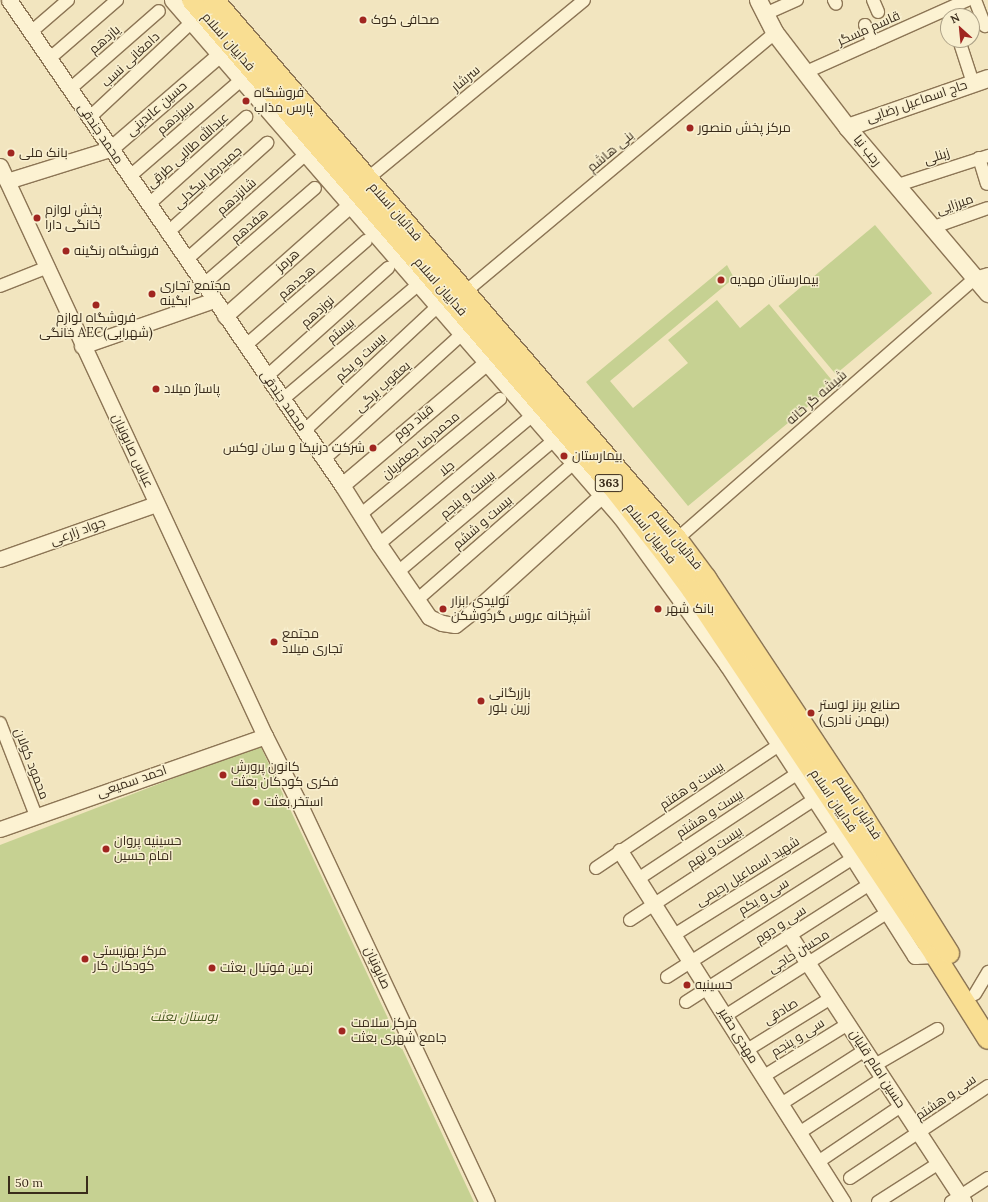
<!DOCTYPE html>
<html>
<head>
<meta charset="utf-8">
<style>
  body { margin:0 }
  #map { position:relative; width:988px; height:1202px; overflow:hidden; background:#f2e5bf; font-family:Lora,Cairo,serif }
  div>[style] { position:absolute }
  .green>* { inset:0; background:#c6d192; transform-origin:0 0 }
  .roads { filter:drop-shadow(1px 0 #8c7555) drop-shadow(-1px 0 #8c7555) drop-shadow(0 1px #8c7555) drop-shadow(0 -1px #8c7555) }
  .minor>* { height:12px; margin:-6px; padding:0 6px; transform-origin:6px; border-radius:6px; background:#fcf2d2 }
  .tertiary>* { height:15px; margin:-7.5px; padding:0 7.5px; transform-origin:7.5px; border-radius:7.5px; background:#fcf2d2 }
  .secondary>* { height:17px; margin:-8.5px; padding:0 8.5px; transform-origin:8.5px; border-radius:8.5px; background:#fcf2d2 }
  .primary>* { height:20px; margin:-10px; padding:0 10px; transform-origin:10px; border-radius:10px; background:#f9de92 }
  .dots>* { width:11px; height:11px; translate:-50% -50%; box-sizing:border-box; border:2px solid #f8efcf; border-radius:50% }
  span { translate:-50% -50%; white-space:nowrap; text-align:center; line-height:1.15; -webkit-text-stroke:3px #f8efcf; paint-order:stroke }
  .shield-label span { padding:1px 3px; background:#f8efcf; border:1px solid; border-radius:3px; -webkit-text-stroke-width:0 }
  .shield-label { font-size:12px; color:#3a2c1b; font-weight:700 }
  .poi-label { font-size:13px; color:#3a2c1b }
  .left { translate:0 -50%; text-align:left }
  .right { translate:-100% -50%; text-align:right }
  .street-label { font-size:13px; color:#3a2c1b }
  .park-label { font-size:13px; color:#475820; font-style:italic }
  .north { position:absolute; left:940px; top:8px; width:40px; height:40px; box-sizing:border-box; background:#f8efcf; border:1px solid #aca187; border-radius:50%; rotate:333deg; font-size:11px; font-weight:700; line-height:16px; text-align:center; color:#3a2c1b }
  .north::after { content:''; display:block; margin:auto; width:14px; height:18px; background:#a02620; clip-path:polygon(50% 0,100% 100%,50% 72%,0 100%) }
  .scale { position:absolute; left:8px; top:1176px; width:80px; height:18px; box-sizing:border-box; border:2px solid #3a2c1b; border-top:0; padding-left:5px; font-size:12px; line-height:14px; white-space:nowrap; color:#3a2c1b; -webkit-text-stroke:3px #f8efcf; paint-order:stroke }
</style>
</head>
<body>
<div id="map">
  <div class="green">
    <i style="left:875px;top:225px;width:89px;height:126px;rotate:50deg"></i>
    <i style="clip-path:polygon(727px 265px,734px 278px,610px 381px,633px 408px,688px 363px,668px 340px,717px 300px,740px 328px,769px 304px,835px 384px,688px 506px,586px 382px)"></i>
    <i style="clip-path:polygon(260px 745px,474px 1202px,0 1202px,0 845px)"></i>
  </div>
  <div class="roads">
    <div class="minor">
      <i style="left:834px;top:0;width:4px;rotate:63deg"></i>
      <i style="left:873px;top:0;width:13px;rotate:67deg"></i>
      <i style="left:975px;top:0;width:28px;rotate:69deg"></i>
      <i style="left:765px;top:14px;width:35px;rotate:-24deg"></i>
      <i style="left:865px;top:25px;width:19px;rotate:65deg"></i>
      <i style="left:31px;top:32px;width:49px;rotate:-40.9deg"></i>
      <i style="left:959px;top:40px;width:45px;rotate:72deg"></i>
      <i style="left:49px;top:59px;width:90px;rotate:-40.9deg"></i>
      <i style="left:804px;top:73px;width:179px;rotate:-24.1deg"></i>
      <i style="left:70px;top:89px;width:118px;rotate:-41.2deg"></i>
      <i style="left:89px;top:118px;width:139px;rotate:-43deg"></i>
      <i style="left:979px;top:158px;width:27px;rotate:73deg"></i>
      <i style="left:129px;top:177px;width:148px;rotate:-40.9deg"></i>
      <i style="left:367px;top:179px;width:281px;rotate:-39.5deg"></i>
      <i style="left:895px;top:186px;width:98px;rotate:-17.9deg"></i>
      <i style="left:148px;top:205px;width:132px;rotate:-41.9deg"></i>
      <i style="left:931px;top:228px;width:60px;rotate:-19.3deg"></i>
      <i style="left:167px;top:233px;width:135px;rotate:-42deg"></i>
      <i style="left:186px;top:260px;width:160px;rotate:-41.5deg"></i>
      <i style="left:203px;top:285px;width:148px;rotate:-40.9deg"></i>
      <i style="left:0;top:286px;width:52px;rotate:-21.6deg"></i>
      <i style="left:465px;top:292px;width:404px;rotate:-39.9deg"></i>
      <i style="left:245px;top:346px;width:160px;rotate:-41deg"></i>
      <i style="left:266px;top:377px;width:164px;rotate:-41.8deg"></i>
      <i style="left:282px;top:400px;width:180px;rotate:-40.3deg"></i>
      <i style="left:304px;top:431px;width:183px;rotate:-43deg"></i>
      <i style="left:323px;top:460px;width:188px;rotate:-42.2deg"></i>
      <i style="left:360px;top:515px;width:182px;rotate:-39.6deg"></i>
      <i style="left:677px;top:539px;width:396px;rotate:-41.2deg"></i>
      <i style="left:975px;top:278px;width:14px;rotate:-17deg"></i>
      <i style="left:379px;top:544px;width:201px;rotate:-40deg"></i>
      <i style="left:399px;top:571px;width:203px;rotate:-40.2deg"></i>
      <i style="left:418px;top:599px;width:198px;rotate:-41.1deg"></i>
      <i style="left:0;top:723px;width:100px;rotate:68.8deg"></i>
      <i style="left:596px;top:868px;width:220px;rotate:-33.9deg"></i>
      <i style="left:638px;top:879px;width:192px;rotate:-33.5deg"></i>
      <i style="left:630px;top:920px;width:221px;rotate:-33.2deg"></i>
      <i style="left:674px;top:935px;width:192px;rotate:-32deg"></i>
      <i style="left:667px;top:977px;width:221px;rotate:-32.6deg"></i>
      <i style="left:975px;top:994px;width:26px;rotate:-59deg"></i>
      <i style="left:686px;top:1002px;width:219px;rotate:-32.7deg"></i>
      <i style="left:725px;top:1016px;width:193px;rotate:-32.5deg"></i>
      <i style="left:747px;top:1050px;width:99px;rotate:-31.8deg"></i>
      <i style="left:875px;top:1065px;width:72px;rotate:-30.1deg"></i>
      <i style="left:764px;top:1076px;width:99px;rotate:-31.8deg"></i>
      <i style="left:781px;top:1104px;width:100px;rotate:-32.7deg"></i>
      <i style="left:799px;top:1133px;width:100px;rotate:-33.2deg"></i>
      <i style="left:818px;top:1162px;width:100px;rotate:-34deg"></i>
      <i style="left:850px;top:1178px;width:166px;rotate:-33.7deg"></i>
      <i style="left:878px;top:1202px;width:72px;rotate:-32.6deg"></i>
      <i style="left:951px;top:1202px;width:44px;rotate:-33deg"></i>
    </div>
    <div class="tertiary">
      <i style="left:9px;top:0;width:588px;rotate:55.53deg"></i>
      <i style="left:342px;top:485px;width:70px;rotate:57.9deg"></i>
      <i style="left:379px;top:544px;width:88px;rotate:55.6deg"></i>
      <i style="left:429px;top:617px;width:14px;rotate:25deg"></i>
      <i style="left:442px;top:623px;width:13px;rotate:9deg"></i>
      <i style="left:455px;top:625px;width:34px;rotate:-38deg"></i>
      <i style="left:482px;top:604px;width:173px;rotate:-42.2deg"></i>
      <i style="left:172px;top:0;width:686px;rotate:49.08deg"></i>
      <i style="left:621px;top:518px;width:181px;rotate:54.2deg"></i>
      <i style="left:727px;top:665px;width:230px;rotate:56.9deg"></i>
      <i style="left:853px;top:858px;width:116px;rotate:57.7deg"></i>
      <i style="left:915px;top:956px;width:20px;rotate:-3deg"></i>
      <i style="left:0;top:166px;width:629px;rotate:65.07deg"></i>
      <i style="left:265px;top:736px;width:73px;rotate:63.1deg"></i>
      <i style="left:298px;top:801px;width:443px;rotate:64.8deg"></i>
      <i style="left:7px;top:181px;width:108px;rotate:-17.3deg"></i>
      <i style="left:110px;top:149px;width:155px;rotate:-40.8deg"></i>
      <i style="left:225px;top:316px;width:167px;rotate:-41.6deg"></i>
      <i style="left:82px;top:346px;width:140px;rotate:-19.2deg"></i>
      <i style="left:342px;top:485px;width:190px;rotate:-40.3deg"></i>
      <i style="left:0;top:559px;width:165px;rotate:-19.4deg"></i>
      <i style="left:0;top:829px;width:281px;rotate:-19.3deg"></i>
      <i style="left:620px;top:851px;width:416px;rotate:57.6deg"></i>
      <i style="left:790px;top:936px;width:318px;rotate:56.8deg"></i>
    </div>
    <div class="secondary">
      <i style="left:758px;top:0;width:37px;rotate:63deg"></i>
      <i style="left:775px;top:33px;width:118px;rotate:52.5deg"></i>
      <i style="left:847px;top:127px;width:218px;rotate:49.7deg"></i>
      <i style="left:847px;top:127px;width:149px;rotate:-19.2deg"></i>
    </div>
    <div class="primary">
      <i style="left:192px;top:0;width:642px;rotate:49.17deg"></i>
      <i style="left:612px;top:486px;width:84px;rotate:51.8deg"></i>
      <i style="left:664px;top:552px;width:47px;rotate:53.6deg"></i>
      <i style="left:692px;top:590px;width:438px;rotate:56.3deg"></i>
      <i style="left:935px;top:955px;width:99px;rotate:57.8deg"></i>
      <i style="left:214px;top:0;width:711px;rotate:49.34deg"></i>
      <i style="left:677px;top:539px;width:49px;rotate:53.4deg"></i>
      <i style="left:706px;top:578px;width:266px;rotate:56.5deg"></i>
      <i style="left:853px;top:800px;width:181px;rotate:57.9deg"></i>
    </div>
  </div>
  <div class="dots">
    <i style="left:363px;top:20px;background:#a02620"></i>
    <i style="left:246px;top:101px;background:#a02620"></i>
    <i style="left:690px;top:128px;background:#a02620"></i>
    <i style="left:11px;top:153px;background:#a02620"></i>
    <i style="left:37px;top:218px;background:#a02620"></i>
    <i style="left:66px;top:251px;background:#a02620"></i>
    <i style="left:721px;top:280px;background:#a02620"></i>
    <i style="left:152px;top:294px;background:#a02620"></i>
    <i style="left:96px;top:305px;background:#a02620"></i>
    <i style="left:156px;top:389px;background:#a02620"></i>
    <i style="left:373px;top:448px;background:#a02620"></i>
    <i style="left:564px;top:456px;background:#a02620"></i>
    <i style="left:443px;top:609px;background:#a02620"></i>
    <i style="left:658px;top:609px;background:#a02620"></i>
    <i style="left:274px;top:642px;background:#a02620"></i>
    <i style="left:481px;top:701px;background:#a02620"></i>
    <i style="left:811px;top:713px;background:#a02620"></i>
    <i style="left:223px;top:775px;background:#a02620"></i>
    <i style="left:256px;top:802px;background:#a02620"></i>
    <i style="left:106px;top:849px;background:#a02620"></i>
    <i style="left:85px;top:959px;background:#a02620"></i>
    <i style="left:212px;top:968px;background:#a02620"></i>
    <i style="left:687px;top:985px;background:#a02620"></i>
    <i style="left:342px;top:1031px;background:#a02620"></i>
  </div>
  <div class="shield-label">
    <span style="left:609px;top:483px">363</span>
  </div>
  <div class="poi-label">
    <span class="left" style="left:371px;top:20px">صحافی کوک</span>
    <span class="left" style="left:254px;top:101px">فروشگاه<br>پارس مذاب</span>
    <span class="left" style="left:698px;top:128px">مركز پخش منصور</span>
    <span class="left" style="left:19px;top:153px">بانک ملی</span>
    <span class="left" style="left:45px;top:218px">پخش لوازم<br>خانگی دارا</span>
    <span class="left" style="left:74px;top:251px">فروشگاه رنگینه</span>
    <span class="left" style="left:730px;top:280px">بیمارستان مهدیه</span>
    <span class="left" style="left:160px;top:294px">مجتمع تجاری<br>ابگینه</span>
    <span style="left:96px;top:326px">فروشگاه‌ لوازم<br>خانگی AEC(شهرابی)</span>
    <span class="left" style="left:164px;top:389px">پاساژ میلاد</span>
    <span class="right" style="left:365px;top:448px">شرکت درنیکا و سان لوکس</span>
    <span class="left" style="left:572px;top:456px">بیمارستان</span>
    <span class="left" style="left:451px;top:609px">تولیدی ابزار<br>آشپزخانه عروس گردوشکن</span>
    <span class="left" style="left:666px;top:609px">بانک شهر</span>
    <span class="left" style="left:282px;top:642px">مجتمع<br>تجاری میلاد</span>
    <span class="left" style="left:489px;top:701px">بازرگانی<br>زرین بلور</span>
    <span class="left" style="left:819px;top:713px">صنایع برنز لوستر<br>(بهمن نادری)</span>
    <span class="left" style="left:231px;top:775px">کانون پرورش<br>فکری کودکان بعثت</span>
    <span class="left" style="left:264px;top:802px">استخر بعثت</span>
    <span class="left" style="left:114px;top:849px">حسینیه پروان<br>امام حسین</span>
    <span class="left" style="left:93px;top:959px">مرکز بهزیستی<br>کودکان کار</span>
    <span class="left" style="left:220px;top:968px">زمین فوتبال بعثت</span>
    <span class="left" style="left:695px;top:985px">حسینیه</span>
    <span class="left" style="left:351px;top:1031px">مرکز سلامت<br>جامع شهری بعثت</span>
  </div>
  <div class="street-label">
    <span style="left:869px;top:29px;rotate:-24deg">قاسم مسگر</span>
    <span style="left:105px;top:40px;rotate:-41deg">یازدهم</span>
    <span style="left:228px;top:42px;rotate:49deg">فداییان اسلام</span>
    <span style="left:131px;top:60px;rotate:-43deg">دامغانی نسب</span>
    <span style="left:466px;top:79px;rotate:-40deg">سرشار</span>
    <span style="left:917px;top:102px;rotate:-19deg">حاج اسماعیل رضایی</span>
    <span style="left:157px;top:109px;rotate:-41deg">حسین عابدینی</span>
    <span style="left:176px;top:118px;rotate:-41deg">سیزدهم</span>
    <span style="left:100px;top:134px;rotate:56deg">محمد جندقی</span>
    <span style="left:188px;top:151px;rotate:-42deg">عبدالله طالبی طرقی</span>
    <span style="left:867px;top:151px;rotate:51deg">رجب نیا</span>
    <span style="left:611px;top:152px;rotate:-40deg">بنی هاشم</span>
    <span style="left:937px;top:157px;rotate:-18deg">زینلی</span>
    <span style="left:208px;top:178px;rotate:-42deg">جمیدرضا بیگدلی</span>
    <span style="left:237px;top:197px;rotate:-42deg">شانزدهم</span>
    <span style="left:955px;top:205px;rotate:-19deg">میرزایی</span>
    <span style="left:395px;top:212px;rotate:49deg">فدائیان اسلام</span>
    <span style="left:250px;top:226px;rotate:-41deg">هفدهم</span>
    <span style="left:288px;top:261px;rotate:-42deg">هرمز</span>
    <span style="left:297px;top:283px;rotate:-41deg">هجدهم</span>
    <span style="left:440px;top:287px;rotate:49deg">فداییان اسلام</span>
    <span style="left:318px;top:312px;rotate:-42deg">نوزدهم</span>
    <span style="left:341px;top:331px;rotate:-40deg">بیستم</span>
    <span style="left:361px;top:358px;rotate:-43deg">بیست و یکم</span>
    <span style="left:383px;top:387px;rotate:-42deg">یعقوب برگی</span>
    <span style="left:817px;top:398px;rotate:-41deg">شیشه گر خانه</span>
    <span style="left:283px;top:401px;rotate:55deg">محمد جندقی</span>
    <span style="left:414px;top:423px;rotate:-40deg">قباد دوم</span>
    <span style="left:421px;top:446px;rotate:-40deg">محمدرضا جعفریان</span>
    <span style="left:132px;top:451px;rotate:65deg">عباس صابونیان</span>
    <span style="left:447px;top:469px;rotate:-40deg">جلا</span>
    <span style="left:468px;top:495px;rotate:-40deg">بیست و پنجم</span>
    <span style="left:483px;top:523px;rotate:-41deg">بیست و ششم</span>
    <span style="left:78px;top:532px;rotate:-20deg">جواد زارعی</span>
    <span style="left:650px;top:534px;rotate:52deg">فداییان اسلام</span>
    <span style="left:676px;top:540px;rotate:51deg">فدائیان اسلام</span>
    <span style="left:31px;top:764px;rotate:69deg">محمود کولان</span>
    <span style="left:132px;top:782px;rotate:-19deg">احمد سمیعی</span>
    <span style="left:692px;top:786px;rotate:-34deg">بیست و هفتم</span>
    <span style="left:833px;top:801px;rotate:56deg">فداییان اسلام</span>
    <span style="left:858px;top:808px;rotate:57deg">فدائیان اسلام</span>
    <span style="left:710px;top:814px;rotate:-33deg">بیست و هشتم</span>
    <span style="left:715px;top:848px;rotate:-34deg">بیست و نهم</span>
    <span style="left:748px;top:872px;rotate:-32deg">شهید اسماعیل رحیمی</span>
    <span style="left:764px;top:897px;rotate:-32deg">سی و یکم</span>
    <span style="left:781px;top:925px;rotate:-33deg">سی و دوم</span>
    <span style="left:799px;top:952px;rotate:-32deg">محسن حاجی</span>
    <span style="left:377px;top:968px;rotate:65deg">صابونیان</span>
    <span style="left:781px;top:1012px;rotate:-32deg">صادقی</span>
    <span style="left:738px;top:1036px;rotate:58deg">مهدی حقیر</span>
    <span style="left:798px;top:1038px;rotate:-32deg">سی و پنجم</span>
    <span style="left:877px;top:1069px;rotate:57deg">حسین امام قلیان</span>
    <span style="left:946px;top:1098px;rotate:-34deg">سی و هشتم</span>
  </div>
  <div class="park-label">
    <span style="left:184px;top:1017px">بوستان بعثت</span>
  </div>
  <div class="north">N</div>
  <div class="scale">50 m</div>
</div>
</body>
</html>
